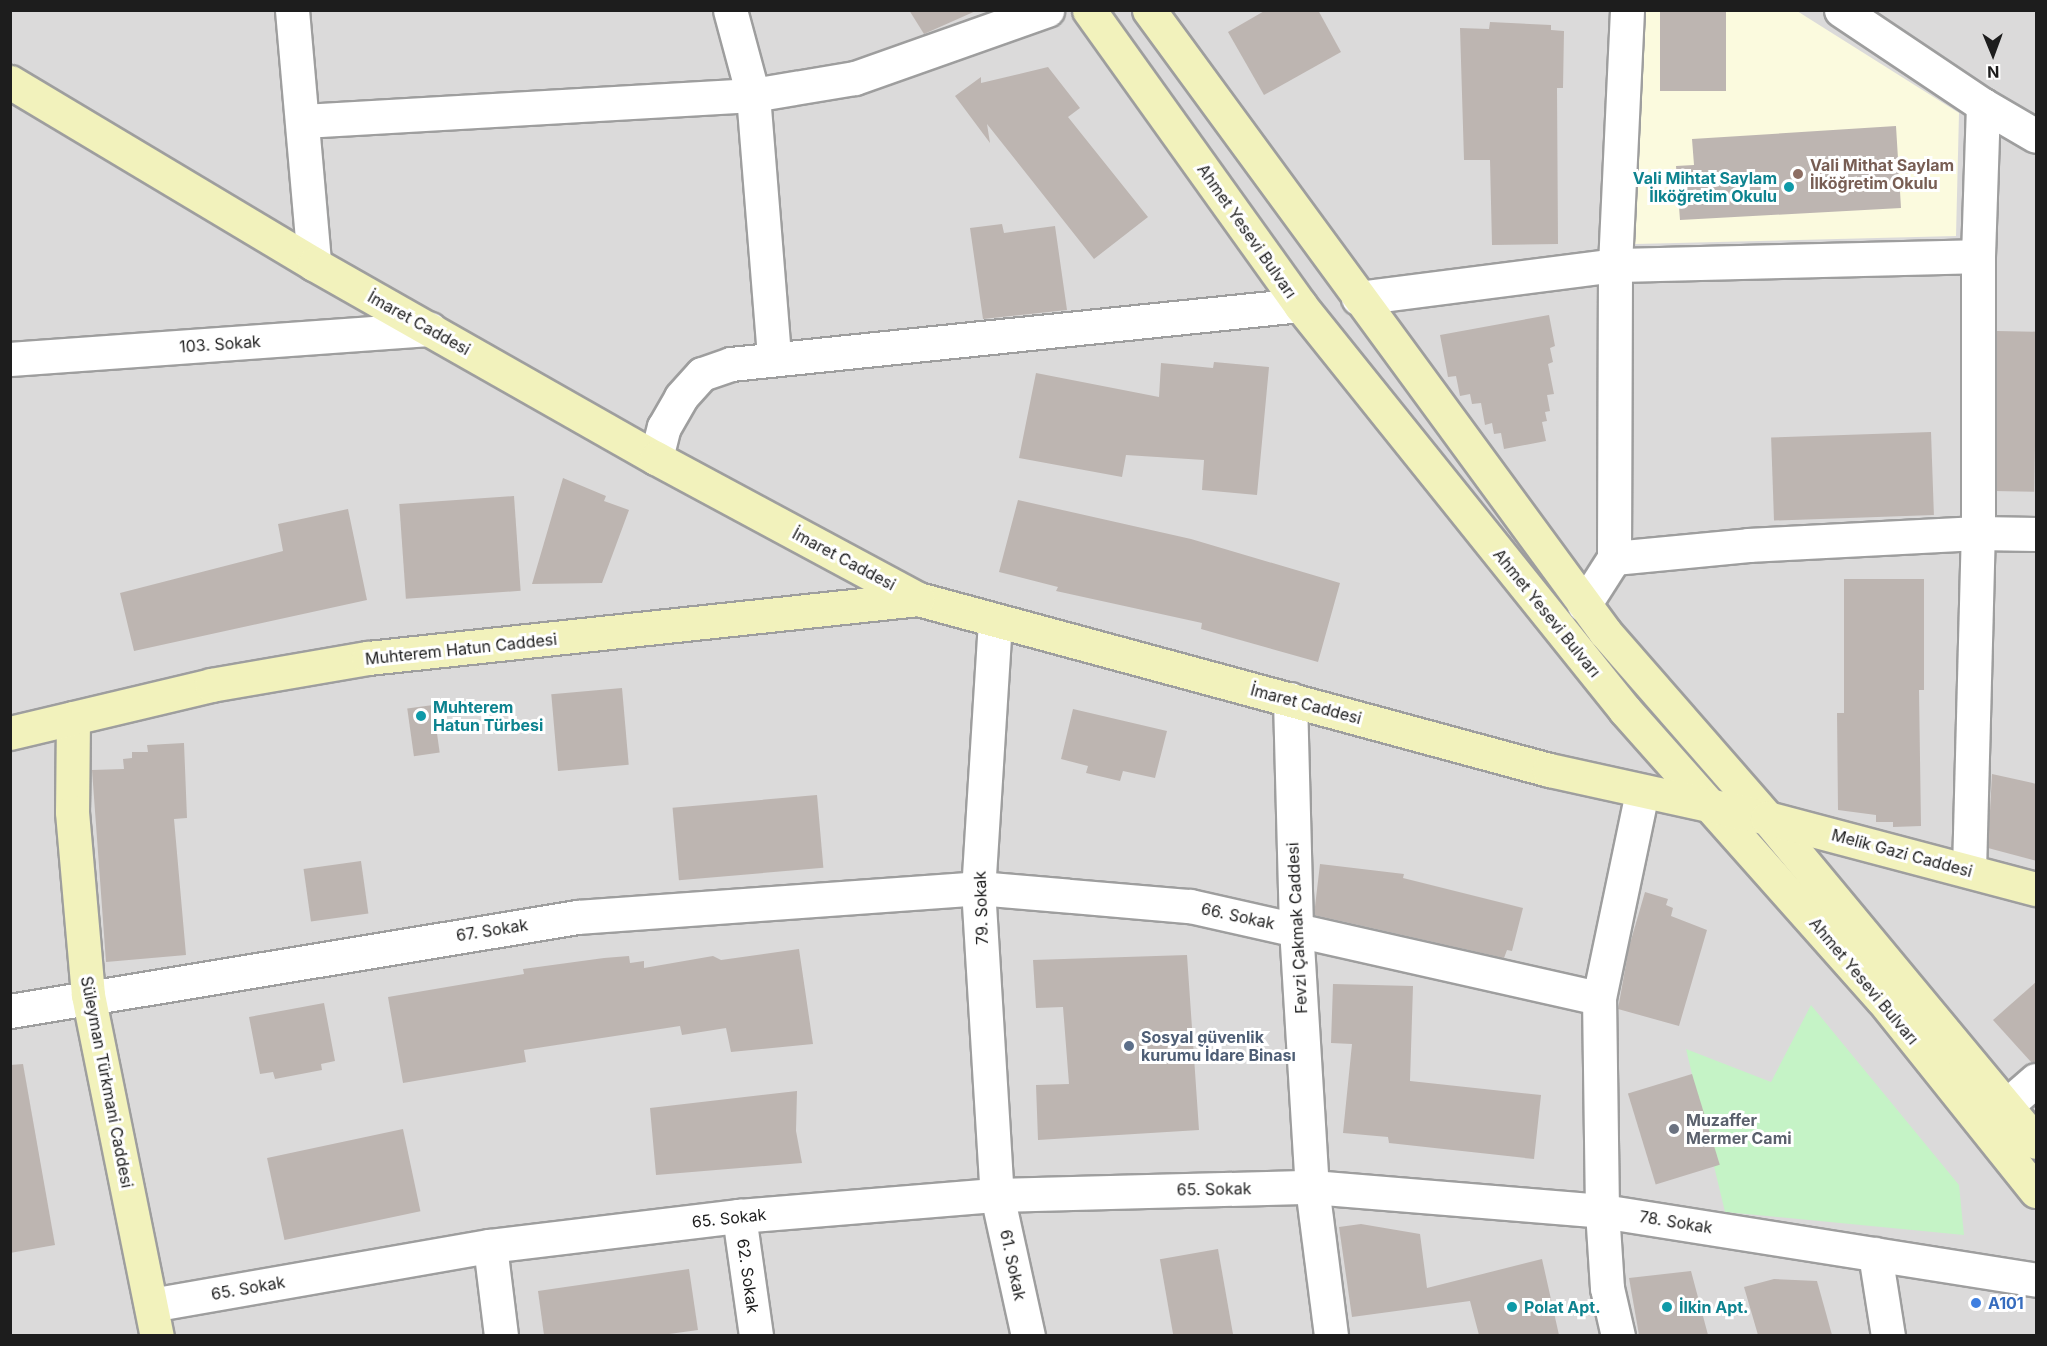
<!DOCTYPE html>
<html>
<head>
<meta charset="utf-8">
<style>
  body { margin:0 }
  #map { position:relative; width:2047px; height:1346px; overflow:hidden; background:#ede9e4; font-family:Inter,sans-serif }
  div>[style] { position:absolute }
  .residential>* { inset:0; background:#dbdada; transform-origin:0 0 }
  .education>* { inset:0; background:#fbfade }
  .park>* { inset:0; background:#c5f3c6 }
  .building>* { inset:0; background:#bdb5b1; transform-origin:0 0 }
  .roads { filter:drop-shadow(2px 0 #9e9e9e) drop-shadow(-2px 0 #9e9e9e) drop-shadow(0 2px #9e9e9e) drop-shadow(0 -2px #9e9e9e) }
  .street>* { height:33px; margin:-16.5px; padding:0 16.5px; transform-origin:16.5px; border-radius:16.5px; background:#fff }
  .secondary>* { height:33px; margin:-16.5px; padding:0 16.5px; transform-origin:16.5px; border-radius:16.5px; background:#f2f2bc }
  .dots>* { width:16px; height:16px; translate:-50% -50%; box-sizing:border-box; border:3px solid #fff; border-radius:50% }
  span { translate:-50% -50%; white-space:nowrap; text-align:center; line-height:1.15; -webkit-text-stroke:6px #fff; paint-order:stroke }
  .education-label { font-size:16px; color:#785e54; font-weight:700 }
  .left { translate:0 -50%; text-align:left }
  .culture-label { font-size:16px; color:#0d838f; font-weight:700 }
  .right { translate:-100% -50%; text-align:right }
  .street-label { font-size:16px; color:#1d1d1d }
  .service-label { font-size:16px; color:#4e5e75; font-weight:700 }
  .worship-label { font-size:16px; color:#5b616d; font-weight:700 }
  .shop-label { font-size:16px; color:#366cbe; font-weight:700 }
  .frame { position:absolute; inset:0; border:12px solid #1d1d1d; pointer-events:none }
  .north { position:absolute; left:1963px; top:24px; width:60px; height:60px; -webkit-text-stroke:4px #fff; paint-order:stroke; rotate:179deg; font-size:16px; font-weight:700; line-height:24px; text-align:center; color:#1d1d1d }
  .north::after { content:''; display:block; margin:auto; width:21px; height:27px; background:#1d1d1d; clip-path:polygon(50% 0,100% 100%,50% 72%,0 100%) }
</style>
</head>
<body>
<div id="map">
  <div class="residential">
    <i style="left:11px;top:11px;width:2025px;height:1324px"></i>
  </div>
  <div class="education">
    <i style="clip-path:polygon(1644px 11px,1797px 11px,1959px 113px,1956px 236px,1635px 244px)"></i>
  </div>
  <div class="park">
    <i style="clip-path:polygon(1811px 1005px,1959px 1185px,1964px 1235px,1725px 1212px,1686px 1049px,1771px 1082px)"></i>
  </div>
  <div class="building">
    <i style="clip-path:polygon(909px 10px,978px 10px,924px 34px)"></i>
    <i style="clip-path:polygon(1266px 10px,1318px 10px,1341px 52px,1264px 95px,1228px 32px)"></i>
    <i style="left:1660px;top:10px;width:66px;height:81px"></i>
    <i style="clip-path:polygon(1490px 22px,1551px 25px,1551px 30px,1564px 31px,1563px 88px,1557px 88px,1558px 244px,1492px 245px,1490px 160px,1464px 160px,1460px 28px,1489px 29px)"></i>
    <i style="clip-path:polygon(1048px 67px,1080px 108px,1068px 117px,1148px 217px,1094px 259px,987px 124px,990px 143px,955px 96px,981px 77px,981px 83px)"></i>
    <i style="clip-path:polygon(1896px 126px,1901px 208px,1680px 220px,1676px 166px,1694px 165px,1692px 139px)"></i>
    <i style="clip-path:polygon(1002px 224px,1004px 233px,1055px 226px,1067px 310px,983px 319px,970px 228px)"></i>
    <i style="clip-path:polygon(1549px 315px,1555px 346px,1550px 348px,1553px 362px,1548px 364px,1554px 394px,1547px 395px,1550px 411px,1545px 412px,1547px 421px,1542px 422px,1546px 441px,1504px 449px,1501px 433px,1494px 434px,1492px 423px,1485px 425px,1481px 403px,1472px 404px,1470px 394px,1460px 396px,1456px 376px,1448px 377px,1440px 335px)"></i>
    <i style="left:1997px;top:331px;width:40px;height:160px;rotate:1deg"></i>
    <i style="clip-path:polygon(1214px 362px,1269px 367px,1257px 495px,1202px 490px,1204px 460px,1126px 455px,1122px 477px,1019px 458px,1036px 373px,1159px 397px,1161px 363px,1213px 368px)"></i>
    <i style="left:1931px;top:432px;width:83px;height:160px;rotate:88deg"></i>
    <i style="clip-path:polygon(563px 478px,606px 496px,604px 501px,629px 510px,602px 583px,532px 584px)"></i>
    <i style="left:514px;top:496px;width:95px;height:115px;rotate:86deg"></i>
    <i style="clip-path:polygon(1018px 500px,1191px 539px,1340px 583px,1318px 662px,1201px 629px,1202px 623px,1056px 591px,1058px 587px,999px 572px)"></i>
    <i style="clip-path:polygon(348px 509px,367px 600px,134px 651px,120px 593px,283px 551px,278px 524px)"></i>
    <i style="clip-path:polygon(1844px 579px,1924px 579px,1924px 690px,1919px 690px,1921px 826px,1893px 827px,1893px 822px,1876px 822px,1876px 815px,1838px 810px,1837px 713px,1844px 713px)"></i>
    <i style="left:622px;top:688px;width:77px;height:71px;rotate:85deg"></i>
    <i style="left:433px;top:705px;width:48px;height:26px;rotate:82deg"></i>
    <i style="clip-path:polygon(1073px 709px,1167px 731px,1155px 778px,1123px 771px,1120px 781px,1086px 773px,1088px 766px,1061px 759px)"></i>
    <i style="clip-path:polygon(184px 743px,187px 818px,174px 819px,186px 955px,106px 962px,92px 770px,124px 769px,123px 759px,132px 758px,132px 752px,148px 752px,147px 745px)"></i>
    <i style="clip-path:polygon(1992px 774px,2037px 784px,2037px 861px,1988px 848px)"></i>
    <i style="left:817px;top:795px;width:73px;height:145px;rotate:85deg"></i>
    <i style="left:361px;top:861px;width:53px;height:58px;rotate:82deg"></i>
    <i style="clip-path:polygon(1320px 864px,1404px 874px,1403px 878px,1523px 908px,1512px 951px,1507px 950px,1504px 958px,1314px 915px)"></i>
    <i style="clip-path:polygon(1645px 892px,1668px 899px,1666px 905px,1673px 908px,1671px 916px,1707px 930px,1679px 1026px,1618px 1009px,1629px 947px)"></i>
    <i style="clip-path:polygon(799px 949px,813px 1044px,731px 1052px,726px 1028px,682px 1035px,680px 1026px,524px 1050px,526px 1062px,403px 1083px,388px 997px,524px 974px,523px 969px,604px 958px,629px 956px,630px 963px,644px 961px,644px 968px,713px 956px,721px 960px)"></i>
    <i style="clip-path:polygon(1187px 955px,1199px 1130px,1038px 1140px,1036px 1085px,1069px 1084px,1063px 1007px,1036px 1008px,1033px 960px)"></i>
    <i style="clip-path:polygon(2037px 981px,2037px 1062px,2031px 1062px,1993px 1020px)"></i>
    <i style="clip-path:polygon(1333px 984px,1413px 986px,1410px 1081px,1541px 1095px,1534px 1159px,1389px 1143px,1388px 1137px,1343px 1133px,1352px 1044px,1331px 1043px)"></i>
    <i style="clip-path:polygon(324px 1003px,335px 1061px,321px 1064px,322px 1070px,275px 1079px,273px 1072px,260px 1074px,249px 1017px)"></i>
    <i style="clip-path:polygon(23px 1064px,55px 1245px,10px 1253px,10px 1065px)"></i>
    <i style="left:1692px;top:1074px;width:95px;height:67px;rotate:73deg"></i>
    <i style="clip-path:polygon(797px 1091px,796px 1131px,802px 1163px,656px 1175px,650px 1108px)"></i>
    <i style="left:403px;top:1129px;width:84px;height:139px;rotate:78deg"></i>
    <i style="clip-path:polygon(1361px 1224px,1420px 1234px,1427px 1288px,1542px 1259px,1559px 1335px,1479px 1335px,1470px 1301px,1352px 1317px,1339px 1227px)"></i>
    <i style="left:1218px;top:1249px;width:87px;height:59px;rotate:80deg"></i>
    <i style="clip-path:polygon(689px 1269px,698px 1330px,662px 1335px,544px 1335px,538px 1291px)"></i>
    <i style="clip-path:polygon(1691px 1271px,1708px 1335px,1639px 1335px,1629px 1278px)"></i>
    <i style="clip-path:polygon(1774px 1279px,1817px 1281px,1832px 1335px,1758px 1335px,1744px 1287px)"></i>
  </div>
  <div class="roads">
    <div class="street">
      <i style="left:292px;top:10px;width:255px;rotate:85deg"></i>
      <i style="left:730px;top:10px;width:88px;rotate:74.9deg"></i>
      <i style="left:753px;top:95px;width:264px;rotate:85.4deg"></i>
      <i style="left:1841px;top:10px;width:171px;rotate:33.8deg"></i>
      <i style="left:1983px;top:105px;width:61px;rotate:30.3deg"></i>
      <i style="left:303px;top:121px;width:451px;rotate:-3.3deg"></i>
      <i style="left:753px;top:95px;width:103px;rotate:-9.5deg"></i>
      <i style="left:855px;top:78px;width:204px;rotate:-19.5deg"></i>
      <i style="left:1358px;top:298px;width:259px;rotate:-7.3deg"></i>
      <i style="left:1615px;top:265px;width:363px;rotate:-1.4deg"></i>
      <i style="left:10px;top:359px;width:421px;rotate:-4.1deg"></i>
      <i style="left:656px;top:458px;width:32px;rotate:-76deg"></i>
      <i style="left:664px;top:427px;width:34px;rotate:-60deg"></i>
      <i style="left:681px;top:397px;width:31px;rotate:-48deg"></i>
      <i style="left:702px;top:374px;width:31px;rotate:-19deg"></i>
      <i style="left:731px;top:364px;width:572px;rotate:-5.92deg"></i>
      <i style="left:1614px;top:558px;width:135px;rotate:-5.5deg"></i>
      <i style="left:1748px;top:545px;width:230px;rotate:-3deg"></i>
      <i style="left:1978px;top:533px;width:58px;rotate:1deg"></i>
      <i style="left:1584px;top:605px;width:56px;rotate:-57.4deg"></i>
      <i style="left:1614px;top:558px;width:293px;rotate:-89.8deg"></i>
      <i style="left:1615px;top:265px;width:255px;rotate:-87.3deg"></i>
      <i style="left:995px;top:621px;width:268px;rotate:93.6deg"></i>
      <i style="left:978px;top:888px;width:308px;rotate:86.5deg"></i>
      <i style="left:997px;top:1195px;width:144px;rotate:77.6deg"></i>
      <i style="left:1290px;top:699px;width:229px;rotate:88.5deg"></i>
      <i style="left:1296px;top:928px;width:259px;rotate:86.5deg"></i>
      <i style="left:1312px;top:1187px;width:150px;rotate:82.7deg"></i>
      <i style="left:1969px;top:871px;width:338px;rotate:-88.5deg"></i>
      <i style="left:1978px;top:533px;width:277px;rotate:-90deg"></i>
      <i style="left:1978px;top:256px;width:151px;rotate:-88.1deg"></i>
      <i style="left:10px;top:1011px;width:575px;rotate:-9.41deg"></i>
      <i style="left:577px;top:917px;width:402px;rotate:-4.1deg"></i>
      <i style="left:978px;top:888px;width:213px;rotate:4.9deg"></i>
      <i style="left:1190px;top:906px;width:419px;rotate:12.7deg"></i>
      <i style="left:2007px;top:1105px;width:38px;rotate:-41deg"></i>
      <i style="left:739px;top:1216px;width:121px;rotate:81.9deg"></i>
      <i style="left:490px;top:1246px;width:91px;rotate:83deg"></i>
      <i style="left:1875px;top:1254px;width:83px;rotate:81deg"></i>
      <i style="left:151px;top:1305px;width:344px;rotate:-9.9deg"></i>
      <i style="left:490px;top:1246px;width:251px;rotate:-6.9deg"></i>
      <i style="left:739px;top:1216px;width:259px;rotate:-4.7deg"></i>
      <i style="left:997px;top:1195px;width:315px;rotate:-1.5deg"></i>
      <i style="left:1312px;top:1187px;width:291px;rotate:4.7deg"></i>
      <i style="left:1602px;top:1211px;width:439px;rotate:9deg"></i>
      <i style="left:1618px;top:1336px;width:49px;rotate:-102.9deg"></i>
      <i style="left:1607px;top:1288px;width:77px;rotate:-93.7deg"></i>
      <i style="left:1602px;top:1211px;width:213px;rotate:-90.8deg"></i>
      <i style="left:1599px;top:998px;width:209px;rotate:-78.2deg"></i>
    </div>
    <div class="secondary">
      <i style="left:1089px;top:10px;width:363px;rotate:54.4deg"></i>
      <i style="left:1300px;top:305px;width:519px;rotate:51.25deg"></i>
      <i style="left:1625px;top:710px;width:387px;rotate:48.4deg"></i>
      <i style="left:1882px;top:999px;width:246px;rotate:51.3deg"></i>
      <i style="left:1149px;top:10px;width:771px;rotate:53.75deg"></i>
      <i style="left:1605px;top:632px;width:247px;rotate:48.9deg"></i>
      <i style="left:1767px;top:818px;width:421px;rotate:50.3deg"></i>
      <i style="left:10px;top:82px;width:354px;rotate:30.9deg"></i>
      <i style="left:314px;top:264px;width:393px;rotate:29.6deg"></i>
      <i style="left:656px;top:458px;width:298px;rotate:28.3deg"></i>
      <i style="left:918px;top:599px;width:654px;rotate:15.16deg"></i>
      <i style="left:1549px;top:770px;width:223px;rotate:12.4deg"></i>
      <i style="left:1767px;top:818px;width:278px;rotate:14.8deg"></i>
      <i style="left:73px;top:718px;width:94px;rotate:90.6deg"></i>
      <i style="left:72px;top:812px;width:184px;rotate:85deg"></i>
      <i style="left:88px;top:995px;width:348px;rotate:78.6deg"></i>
      <i style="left:10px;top:733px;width:207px;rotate:-13.4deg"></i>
      <i style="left:211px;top:685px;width:159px;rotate:-9.8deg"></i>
      <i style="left:368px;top:658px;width:553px;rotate:-6.12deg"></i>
    </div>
  </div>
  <div class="dots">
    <i style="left:1798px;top:174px;background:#8d6e63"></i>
    <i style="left:1789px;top:187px;background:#0f9aa8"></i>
    <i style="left:421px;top:716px;background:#0f9aa8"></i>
    <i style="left:1129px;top:1046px;background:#5c6f8a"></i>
    <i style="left:1674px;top:1129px;background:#6b7280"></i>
    <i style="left:1976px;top:1303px;background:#3f7fe0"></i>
    <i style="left:1512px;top:1307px;background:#0f9aa8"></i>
    <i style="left:1667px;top:1307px;background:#0f9aa8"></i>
  </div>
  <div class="education-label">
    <span class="left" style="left:1810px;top:174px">Vali Mithat Saylam<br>İlköğretim Okulu</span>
  </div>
  <div class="culture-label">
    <span class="right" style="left:1777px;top:187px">Vali Mihtat Saylam<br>İlköğretim Okulu</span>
    <span class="left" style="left:433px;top:716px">Muhterem<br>Hatun Türbesi</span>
    <span class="left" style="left:1524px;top:1307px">Polat Apt.</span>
    <span class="left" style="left:1679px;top:1307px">İlkin Apt.</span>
  </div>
  <div class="street-label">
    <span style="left:1247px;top:231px;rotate:55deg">Ahmet Yesevi Bulvarı</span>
    <span style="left:419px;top:323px;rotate:29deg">İmaret Caddesi</span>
    <span style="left:220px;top:344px;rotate:-4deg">103. Sokak</span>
    <span style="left:844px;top:559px;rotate:28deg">İmaret Caddesi</span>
    <span style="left:1547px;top:613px;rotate:51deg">Ahmet Yesevi Bulvarı</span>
    <span style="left:461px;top:649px;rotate:-6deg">Muhterem Hatun Caddesi</span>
    <span style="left:1306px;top:704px;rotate:15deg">İmaret Caddesi</span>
    <span style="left:1902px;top:853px;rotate:15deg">Melik Gazi Caddesi</span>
    <span style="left:981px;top:908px;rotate:-92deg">79. Sokak</span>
    <span style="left:1238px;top:916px;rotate:12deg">66. Sokak</span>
    <span style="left:1297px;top:928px;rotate:-93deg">Fevzi Çakmak Caddesi</span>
    <span style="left:492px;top:930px;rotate:-9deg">67. Sokak</span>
    <span style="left:1864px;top:981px;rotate:50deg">Ahmet Yesevi Bulvarı</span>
    <span style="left:107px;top:1082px;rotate:79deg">Süleyman Türkmani Caddesi</span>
    <span style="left:1214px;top:1189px;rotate:-1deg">65. Sokak</span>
    <span style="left:729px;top:1218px;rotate:-6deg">65. Sokak</span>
    <span style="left:1676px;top:1222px;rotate:9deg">78. Sokak</span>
    <span style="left:1013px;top:1265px;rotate:78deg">61. Sokak</span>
    <span style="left:748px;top:1276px;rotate:82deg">62. Sokak</span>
    <span style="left:248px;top:1288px;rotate:-10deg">65. Sokak</span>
  </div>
  <div class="service-label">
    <span class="left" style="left:1141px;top:1046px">Sosyal güvenlik<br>kurumu İdare Binası</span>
  </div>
  <div class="worship-label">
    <span class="left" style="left:1686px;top:1129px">Muzaffer<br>Mermer Cami</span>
  </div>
  <div class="shop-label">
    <span class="left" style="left:1988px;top:1303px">A101</span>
  </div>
  <div class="frame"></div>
  <div class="north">N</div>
</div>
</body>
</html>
